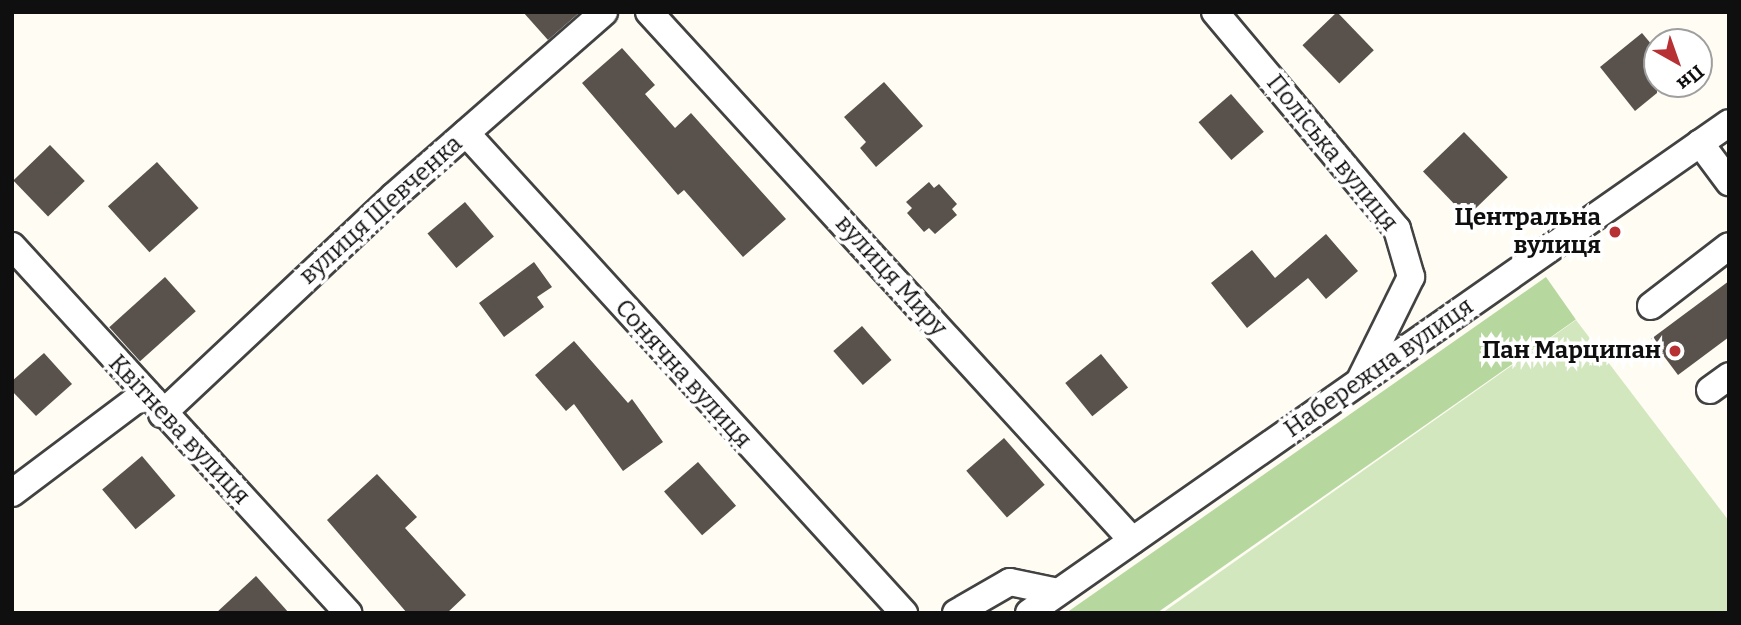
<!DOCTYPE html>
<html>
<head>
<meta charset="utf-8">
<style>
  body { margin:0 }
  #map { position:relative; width:1741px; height:625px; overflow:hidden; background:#fefcf3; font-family:Bitter,serif }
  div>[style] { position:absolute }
  .green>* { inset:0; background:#d2e7be }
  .forest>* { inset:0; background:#b6d79e; transform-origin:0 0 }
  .building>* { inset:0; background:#58514c; transform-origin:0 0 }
  .roads { filter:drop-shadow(2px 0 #424242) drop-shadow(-2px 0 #424242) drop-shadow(0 2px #424242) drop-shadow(0 -2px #424242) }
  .minor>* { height:26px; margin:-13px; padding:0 13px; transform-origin:13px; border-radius:13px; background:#fff }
  .dots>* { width:19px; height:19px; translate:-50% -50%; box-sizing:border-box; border:4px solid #fff; border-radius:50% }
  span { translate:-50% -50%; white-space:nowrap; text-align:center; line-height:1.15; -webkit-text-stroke:7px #fff; paint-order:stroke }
  .street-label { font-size:24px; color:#0f0f0f }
  .poi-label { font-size:24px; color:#0f0f0f; font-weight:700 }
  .right { translate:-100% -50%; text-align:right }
  .frame { position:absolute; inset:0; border:14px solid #0f0f0f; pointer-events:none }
  .north { position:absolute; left:1643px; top:28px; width:70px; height:70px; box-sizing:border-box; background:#fff; border:2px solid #9f9f9f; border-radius:50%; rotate:140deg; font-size:19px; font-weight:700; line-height:28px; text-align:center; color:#0f0f0f }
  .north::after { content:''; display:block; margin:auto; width:24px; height:32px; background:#b73033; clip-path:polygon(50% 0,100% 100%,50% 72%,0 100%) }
</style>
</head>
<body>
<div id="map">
  <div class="green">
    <i style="clip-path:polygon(1576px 320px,1729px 521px,1729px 613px,1162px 613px)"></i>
  </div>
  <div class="forest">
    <i style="left:1546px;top:277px;width:52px;height:582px;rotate:55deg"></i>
  </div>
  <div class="building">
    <i style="clip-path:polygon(523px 12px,580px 12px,548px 40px)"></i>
    <i style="left:1337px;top:12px;width:53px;height:48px;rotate:46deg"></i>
    <i style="clip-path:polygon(1642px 33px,1657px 51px,1657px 93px,1635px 111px,1600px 67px)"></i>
    <i style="clip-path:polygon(622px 48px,655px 85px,645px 94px,675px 128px,691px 113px,786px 219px,743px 257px,684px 190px,678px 195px,582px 83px)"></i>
    <i style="clip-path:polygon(884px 82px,923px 126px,876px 167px,860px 148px,866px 142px,844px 117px)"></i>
    <i style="left:1231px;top:94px;width:50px;height:43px;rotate:49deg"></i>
    <i style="left:1464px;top:132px;width:63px;height:57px;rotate:46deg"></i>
    <i style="left:50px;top:145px;width:50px;height:51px;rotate:46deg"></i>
    <i style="left:157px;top:162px;width:62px;height:66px;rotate:48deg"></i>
    <i style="clip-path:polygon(929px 182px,934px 188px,939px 184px,957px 204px,952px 209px,957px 215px,935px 234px,929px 228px,924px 232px,907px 213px,912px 208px,906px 202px)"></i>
    <i style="left:465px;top:202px;width:45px;height:49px;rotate:50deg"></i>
    <i style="clip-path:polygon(1326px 234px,1358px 271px,1326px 299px,1308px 278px,1247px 328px,1211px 283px,1252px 250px,1275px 278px)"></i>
    <i style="clip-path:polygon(534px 262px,552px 287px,537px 297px,544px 307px,504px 337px,479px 303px)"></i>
    <i style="left:165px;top:277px;width:46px;height:75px;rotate:48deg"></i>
    <i style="clip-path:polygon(1729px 281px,1729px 337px,1678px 375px,1651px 339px)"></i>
    <i style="left:862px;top:326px;width:45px;height:38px;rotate:49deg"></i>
    <i style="clip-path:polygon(574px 341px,628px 403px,632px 399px,663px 442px,623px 471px,574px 404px,566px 411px,535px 375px)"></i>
    <i style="clip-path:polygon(44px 353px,72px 384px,36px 416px,12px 391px,12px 381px)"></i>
    <i style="left:1101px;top:354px;width:43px;height:46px;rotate:51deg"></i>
    <i style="left:1004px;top:438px;width:62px;height:50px;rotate:49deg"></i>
    <i style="left:142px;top:456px;width:52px;height:52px;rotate:50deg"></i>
    <i style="left:698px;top:462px;width:58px;height:45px;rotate:49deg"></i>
    <i style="clip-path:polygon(377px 474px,417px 517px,405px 528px,466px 595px,447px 613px,407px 613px,327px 520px)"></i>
    <i style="clip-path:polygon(256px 576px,289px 613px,216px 613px)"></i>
  </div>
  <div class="roads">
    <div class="minor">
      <i style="left:649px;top:12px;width:716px;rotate:47.55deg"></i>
      <i style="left:1215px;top:12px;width:283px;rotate:50deg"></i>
      <i style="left:1397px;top:229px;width:50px;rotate:73.7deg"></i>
      <i style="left:1411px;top:277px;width:115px;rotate:116.3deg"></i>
      <i style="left:466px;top:133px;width:650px;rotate:47.62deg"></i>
      <i style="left:1700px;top:143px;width:49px;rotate:53.4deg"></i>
      <i style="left:12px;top:246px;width:498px;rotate:47.5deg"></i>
      <i style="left:1651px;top:306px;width:98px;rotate:-37.6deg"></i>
      <i style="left:1710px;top:390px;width:24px;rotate:-36deg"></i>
      <i style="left:162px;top:414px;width:318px;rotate:-43.2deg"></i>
      <i style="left:394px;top:196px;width:279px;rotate:-41.2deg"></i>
      <i style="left:12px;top:493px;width:165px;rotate:-36.9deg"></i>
      <i style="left:956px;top:613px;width:62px;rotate:-29.9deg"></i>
      <i style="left:1010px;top:582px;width:49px;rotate:11.8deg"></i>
      <i style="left:1029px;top:613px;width:854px;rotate:-34.99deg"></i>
    </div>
  </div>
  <div class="dots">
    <i style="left:1615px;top:232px;background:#b73033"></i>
    <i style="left:1675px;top:351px;background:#b73033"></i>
  </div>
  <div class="street-label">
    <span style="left:1332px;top:153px;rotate:51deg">Поліська вулиця</span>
    <span style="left:381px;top:210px;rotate:-42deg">вулиця Шевченка</span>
    <span style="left:891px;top:276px;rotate:48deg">вулиця Миру</span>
    <span style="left:1379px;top:368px;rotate:-35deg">Набережна вулиця</span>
    <span style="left:683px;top:374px;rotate:48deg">Сонячна вулиця</span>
    <span style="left:179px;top:430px;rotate:47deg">Квітнева вулиця</span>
  </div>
  <div class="poi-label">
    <span class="right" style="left:1601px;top:232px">Центральна<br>вулиця</span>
    <span class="right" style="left:1661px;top:351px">Пан Марципан</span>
  </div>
  <div class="frame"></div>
  <div class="north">Пн</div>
</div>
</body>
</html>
